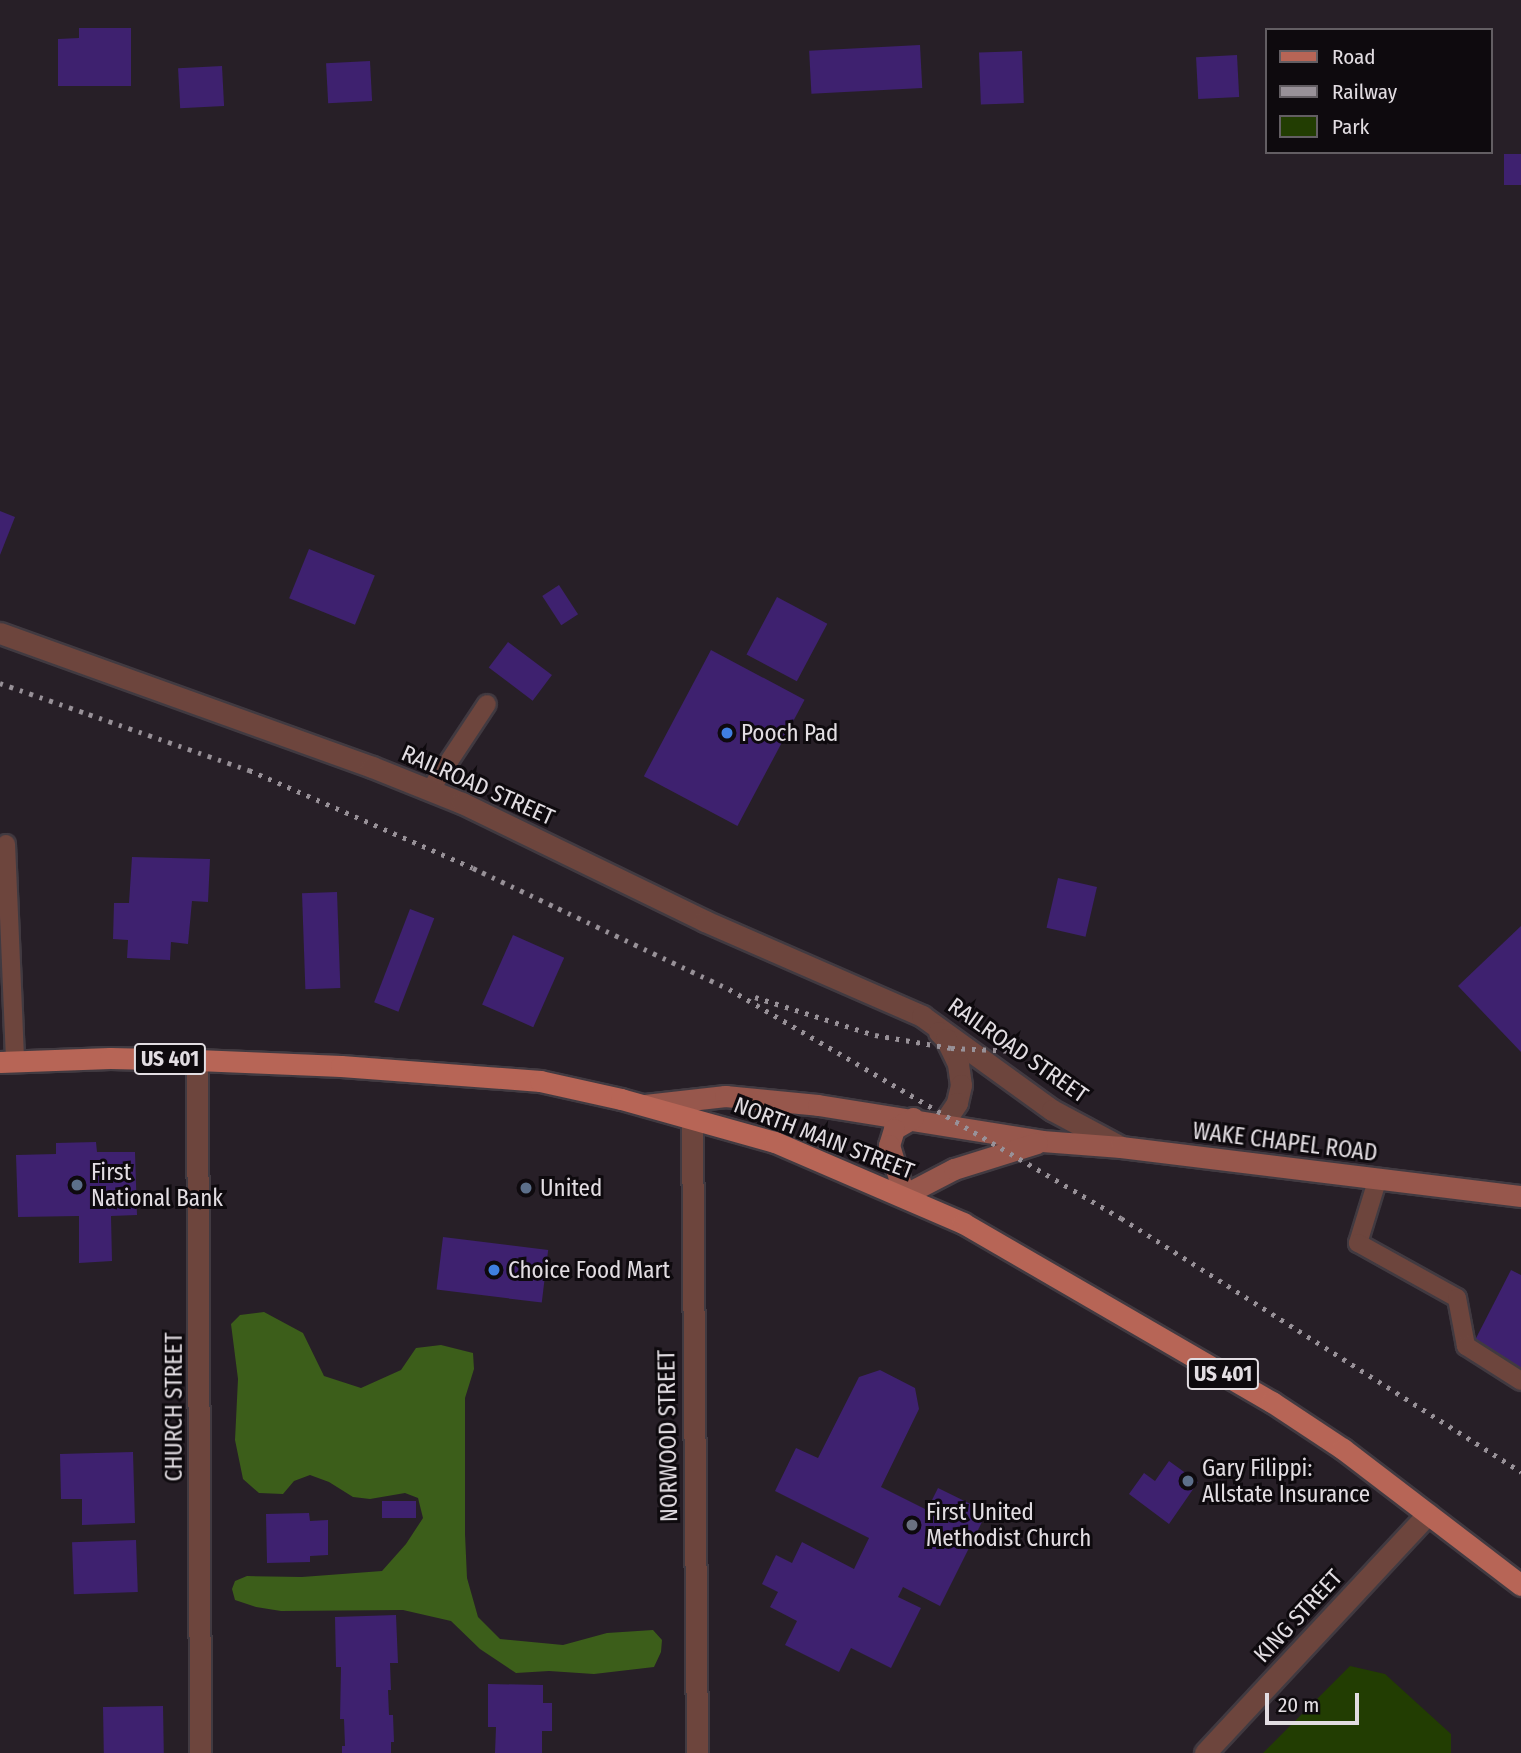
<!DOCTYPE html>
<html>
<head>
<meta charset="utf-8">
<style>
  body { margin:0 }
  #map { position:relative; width:1521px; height:1753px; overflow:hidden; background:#271f27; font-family:"Fira Sans Condensed",sans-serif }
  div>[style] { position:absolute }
  .green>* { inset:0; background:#223d02 }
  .forest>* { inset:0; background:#3c5e1a }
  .building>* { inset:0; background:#3e216f; transform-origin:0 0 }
  .roads { filter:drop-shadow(2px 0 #413a41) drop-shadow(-2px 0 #413a41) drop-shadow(0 2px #413a41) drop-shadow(0 -2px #413a41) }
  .lane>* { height:18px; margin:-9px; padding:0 9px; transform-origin:9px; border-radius:9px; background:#6d453d }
  .street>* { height:21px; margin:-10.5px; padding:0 10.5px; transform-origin:10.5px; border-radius:10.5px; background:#6d453d }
  .secondary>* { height:21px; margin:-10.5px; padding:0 10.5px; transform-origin:10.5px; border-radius:10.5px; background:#97574c }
  .primary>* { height:21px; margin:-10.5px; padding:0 10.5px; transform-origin:10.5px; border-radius:10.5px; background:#b76556 }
  .rail>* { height:5px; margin-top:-2.5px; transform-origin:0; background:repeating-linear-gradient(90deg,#989198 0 3.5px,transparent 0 10.5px) }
  .dots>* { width:19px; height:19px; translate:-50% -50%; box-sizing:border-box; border:4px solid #0e0a0e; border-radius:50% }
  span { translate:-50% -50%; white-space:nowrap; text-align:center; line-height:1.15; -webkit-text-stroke:6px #0e0a0e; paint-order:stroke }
  .shield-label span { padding:2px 5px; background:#0e0a0e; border:2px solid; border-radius:5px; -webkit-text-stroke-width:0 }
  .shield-label { font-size:21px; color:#e2dde2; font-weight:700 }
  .poi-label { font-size:23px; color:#e2dde2 }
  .left { translate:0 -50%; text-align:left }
  .street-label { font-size:23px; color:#e2dde2 }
  .legend { position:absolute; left:1265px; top:28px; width:228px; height:126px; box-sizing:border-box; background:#0e0a0e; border:2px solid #635e63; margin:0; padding:9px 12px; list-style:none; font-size:21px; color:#e2dde2 }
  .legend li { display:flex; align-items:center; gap:14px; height:35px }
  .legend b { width:35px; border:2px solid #635e63 }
  .scale { position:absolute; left:1265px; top:1693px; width:94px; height:32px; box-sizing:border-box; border:4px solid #e2dde2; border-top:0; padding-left:9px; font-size:21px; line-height:24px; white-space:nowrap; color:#e2dde2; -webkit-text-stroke:5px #0e0a0e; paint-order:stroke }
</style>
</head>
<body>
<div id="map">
  <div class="green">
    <i style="clip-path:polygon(1350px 1666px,1385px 1674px,1451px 1734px,1451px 1753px,1263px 1753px)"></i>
  </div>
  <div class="forest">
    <i style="clip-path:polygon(264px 1312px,303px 1333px,324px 1376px,361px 1388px,401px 1370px,416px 1348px,441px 1345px,473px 1353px,474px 1369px,465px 1398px,465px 1534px,467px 1578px,478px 1617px,500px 1639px,563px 1645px,607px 1633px,653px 1630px,662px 1640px,661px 1652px,654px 1667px,594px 1674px,549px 1671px,516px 1673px,480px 1649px,451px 1621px,403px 1610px,281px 1611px,256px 1607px,235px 1600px,232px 1589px,235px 1581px,247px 1576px,302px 1577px,382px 1571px,406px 1544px,423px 1518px,418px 1498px,405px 1493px,370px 1499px,353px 1497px,329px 1482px,310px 1475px,294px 1481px,283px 1494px,259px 1493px,243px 1479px,235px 1440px,238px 1379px,231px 1324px,240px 1315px)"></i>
  </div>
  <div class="building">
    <i style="clip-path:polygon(79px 28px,131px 28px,131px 86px,58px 86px,58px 39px,79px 38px)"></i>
    <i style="left:920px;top:45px;width:43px;height:111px;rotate:87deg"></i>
    <i style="left:1022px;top:51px;width:52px;height:43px;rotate:88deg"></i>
    <i style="left:1237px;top:55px;width:42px;height:41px;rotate:87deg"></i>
    <i style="left:370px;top:61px;width:40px;height:44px;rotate:87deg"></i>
    <i style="left:222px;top:66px;width:40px;height:44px;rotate:87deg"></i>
    <i style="left:1521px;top:154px;width:31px;height:17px;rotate:90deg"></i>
    <i style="clip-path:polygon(0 511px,15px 517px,0 555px)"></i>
    <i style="left:309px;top:549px;width:71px;height:53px;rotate:22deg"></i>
    <i style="left:559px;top:585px;width:35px;height:20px;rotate:57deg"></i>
    <i style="left:777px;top:597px;width:57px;height:65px;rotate:28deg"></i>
    <i style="left:508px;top:642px;width:55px;height:32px;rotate:37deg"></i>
    <i style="left:711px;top:650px;width:106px;height:143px;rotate:28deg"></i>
    <i style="clip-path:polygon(132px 857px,210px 859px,208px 902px,192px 901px,188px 944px,171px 942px,170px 960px,127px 958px,128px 940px,113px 939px,114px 903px,129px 903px)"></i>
    <i style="left:1058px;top:878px;width:40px;height:51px;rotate:13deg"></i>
    <i style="left:337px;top:892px;width:96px;height:35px;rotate:88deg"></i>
    <i style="left:410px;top:909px;width:26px;height:100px;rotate:21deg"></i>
    <i style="clip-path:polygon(1521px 926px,1521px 1052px,1458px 986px)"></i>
    <i style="left:513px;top:935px;width:56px;height:76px;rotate:24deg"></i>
    <i style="clip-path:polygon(96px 1142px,97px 1152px,135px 1152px,137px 1215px,111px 1216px,112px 1261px,79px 1263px,79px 1216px,18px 1217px,16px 1155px,56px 1154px,56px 1143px)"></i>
    <i style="left:443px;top:1237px;width:106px;height:53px;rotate:7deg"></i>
    <i style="clip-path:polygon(1511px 1270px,1521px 1275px,1521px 1369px,1473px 1344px)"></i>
    <i style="clip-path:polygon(880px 1370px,915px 1388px,919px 1409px,881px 1487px,927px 1510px,938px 1488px,987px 1512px,940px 1606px,903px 1587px,898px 1597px,921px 1608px,891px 1668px,851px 1648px,839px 1672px,785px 1645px,797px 1621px,770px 1607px,778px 1592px,762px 1584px,776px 1555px,792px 1563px,802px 1542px,854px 1569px,869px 1538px,775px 1491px,796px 1448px,818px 1458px,859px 1377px)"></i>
    <i style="clip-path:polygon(133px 1452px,135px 1523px,82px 1525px,82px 1499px,61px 1499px,60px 1454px)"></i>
    <i style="clip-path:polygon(1169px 1461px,1198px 1482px,1169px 1524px,1129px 1494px,1144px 1473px,1155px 1481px)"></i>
    <i style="left:416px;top:1501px;width:17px;height:34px;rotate:90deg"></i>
    <i style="clip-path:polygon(309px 1513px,310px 1521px,328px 1520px,328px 1555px,310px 1556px,310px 1562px,267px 1563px,266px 1514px)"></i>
    <i style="left:136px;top:1540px;width:52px;height:64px;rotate:88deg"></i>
    <i style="clip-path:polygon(396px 1615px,398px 1663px,390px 1663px,391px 1690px,388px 1690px,389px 1715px,393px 1715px,394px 1742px,391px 1742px,391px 1753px,342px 1753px,342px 1746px,345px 1746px,344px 1719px,340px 1719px,341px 1667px,336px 1667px,335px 1617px)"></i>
    <i style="clip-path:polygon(488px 1684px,543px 1685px,543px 1703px,552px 1703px,552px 1731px,542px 1731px,542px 1753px,495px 1753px,496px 1727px,488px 1727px)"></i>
    <i style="left:163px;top:1706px;width:47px;height:60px;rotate:89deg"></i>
  </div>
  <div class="roads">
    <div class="lane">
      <i style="left:430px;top:790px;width:103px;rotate:-56.5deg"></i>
      <i style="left:6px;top:844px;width:217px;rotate:87.6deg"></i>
      <i style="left:1377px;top:1181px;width:65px;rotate:107deg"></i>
      <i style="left:1358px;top:1243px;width:113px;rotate:29.1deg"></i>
      <i style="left:1457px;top:1298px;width:49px;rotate:79.4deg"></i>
      <i style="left:1466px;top:1346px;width:65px;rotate:32.5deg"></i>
    </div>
    <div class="street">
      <i style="left:0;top:633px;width:395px;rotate:19.8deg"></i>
      <i style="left:372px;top:767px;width:97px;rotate:21.8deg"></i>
      <i style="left:462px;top:803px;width:270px;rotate:25.9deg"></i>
      <i style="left:705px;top:921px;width:237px;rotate:23.6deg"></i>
      <i style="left:922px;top:1016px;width:160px;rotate:35.9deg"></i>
      <i style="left:1052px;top:1110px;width:78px;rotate:28.2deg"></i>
      <i style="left:939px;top:1032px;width:10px;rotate:45deg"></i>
      <i style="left:946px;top:1039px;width:28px;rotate:64deg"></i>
      <i style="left:958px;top:1064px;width:21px;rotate:82deg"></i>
      <i style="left:961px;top:1085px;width:18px;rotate:103deg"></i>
      <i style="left:957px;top:1103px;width:25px;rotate:124deg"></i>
      <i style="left:197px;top:1060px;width:693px;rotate:89.75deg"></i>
      <i style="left:692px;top:1118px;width:635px;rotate:89.55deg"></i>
      <i style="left:1205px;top:1753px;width:327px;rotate:-47deg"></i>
    </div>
    <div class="secondary">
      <i style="left:645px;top:1105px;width:81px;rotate:-6.4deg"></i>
      <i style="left:725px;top:1096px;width:93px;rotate:5.5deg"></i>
      <i style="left:818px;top:1105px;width:227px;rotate:9.1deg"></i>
      <i style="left:1042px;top:1141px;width:79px;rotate:4.3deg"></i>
      <i style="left:1121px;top:1147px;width:403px;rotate:7deg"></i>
      <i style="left:913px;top:1118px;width:22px;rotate:150deg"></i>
      <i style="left:894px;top:1129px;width:17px;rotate:107deg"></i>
      <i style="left:889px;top:1145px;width:52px;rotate:73.3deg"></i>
      <i style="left:904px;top:1195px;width:56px;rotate:-27.5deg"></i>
      <i style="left:954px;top:1169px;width:87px;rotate:-17.4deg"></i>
    </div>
    <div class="primary">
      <i style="left:0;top:1062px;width:110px;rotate:-2.1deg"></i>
      <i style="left:110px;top:1058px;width:87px;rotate:1.3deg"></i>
      <i style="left:197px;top:1060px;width:144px;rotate:2.4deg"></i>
      <i style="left:341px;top:1066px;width:200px;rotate:4.3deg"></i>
      <i style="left:540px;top:1081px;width:83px;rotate:12.5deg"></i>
      <i style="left:621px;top:1099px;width:160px;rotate:15.6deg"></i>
      <i style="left:775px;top:1142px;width:205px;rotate:23.3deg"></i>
      <i style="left:963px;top:1223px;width:357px;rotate:30.1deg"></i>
      <i style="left:1272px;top:1402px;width:85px;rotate:33.5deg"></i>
      <i style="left:1343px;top:1449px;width:224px;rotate:37.4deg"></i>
    </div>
  </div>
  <div class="rail">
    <i style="left:0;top:683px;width:264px;rotate:19.3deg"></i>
    <i style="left:249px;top:770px;width:244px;rotate:23.6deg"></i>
    <i style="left:473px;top:868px;width:283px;rotate:25.3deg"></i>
    <i style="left:729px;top:989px;width:454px;rotate:30.3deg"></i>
    <i style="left:1121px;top:1218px;width:474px;rotate:32.4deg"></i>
    <i style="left:755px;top:997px;width:126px;rotate:17.6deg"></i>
    <i style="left:875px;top:1035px;width:77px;rotate:9.7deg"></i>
    <i style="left:951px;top:1048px;width:65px;rotate:2.6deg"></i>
  </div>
  <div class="dots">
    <i style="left:727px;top:733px;background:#3f7fe0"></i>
    <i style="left:77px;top:1185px;background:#5c6f8a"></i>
    <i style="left:526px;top:1188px;background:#5c6f8a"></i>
    <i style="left:494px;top:1270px;background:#3f7fe0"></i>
    <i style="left:1188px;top:1481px;background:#5c6f8a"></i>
    <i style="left:912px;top:1525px;background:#6b7280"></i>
  </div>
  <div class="shield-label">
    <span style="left:170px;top:1059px">US 401</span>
    <span style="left:1223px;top:1374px">US 401</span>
  </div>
  <div class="poi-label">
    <span class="left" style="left:741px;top:733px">Pooch Pad</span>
    <span class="left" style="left:91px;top:1185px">First<br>National Bank</span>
    <span class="left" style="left:540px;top:1188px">United</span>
    <span class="left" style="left:508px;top:1270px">Choice Food Mart</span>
    <span class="left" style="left:1202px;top:1481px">Gary Filippi:<br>Allstate Insurance</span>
    <span class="left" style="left:926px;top:1525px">First United<br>Methodist Church</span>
  </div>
  <div class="street-label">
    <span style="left:478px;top:785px;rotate:24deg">RAILROAD STREET</span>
    <span style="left:1018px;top:1050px;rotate:35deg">RAILROAD STREET</span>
    <span style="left:824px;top:1138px;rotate:21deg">NORTH MAIN STREET</span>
    <span style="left:1285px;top:1142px;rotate:7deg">WAKE CHAPEL ROAD</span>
    <span style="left:174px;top:1407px;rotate:-90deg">CHURCH STREET</span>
    <span style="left:668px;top:1436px;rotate:-91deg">NORWOOD STREET</span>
    <span style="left:1298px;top:1616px;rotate:-47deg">KING STREET</span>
  </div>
  <ul class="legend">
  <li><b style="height:9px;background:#b76556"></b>Road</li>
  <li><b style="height:9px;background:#989198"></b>Railway</li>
  <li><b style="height:19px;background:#223d02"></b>Park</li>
  </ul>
  <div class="scale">20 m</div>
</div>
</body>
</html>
